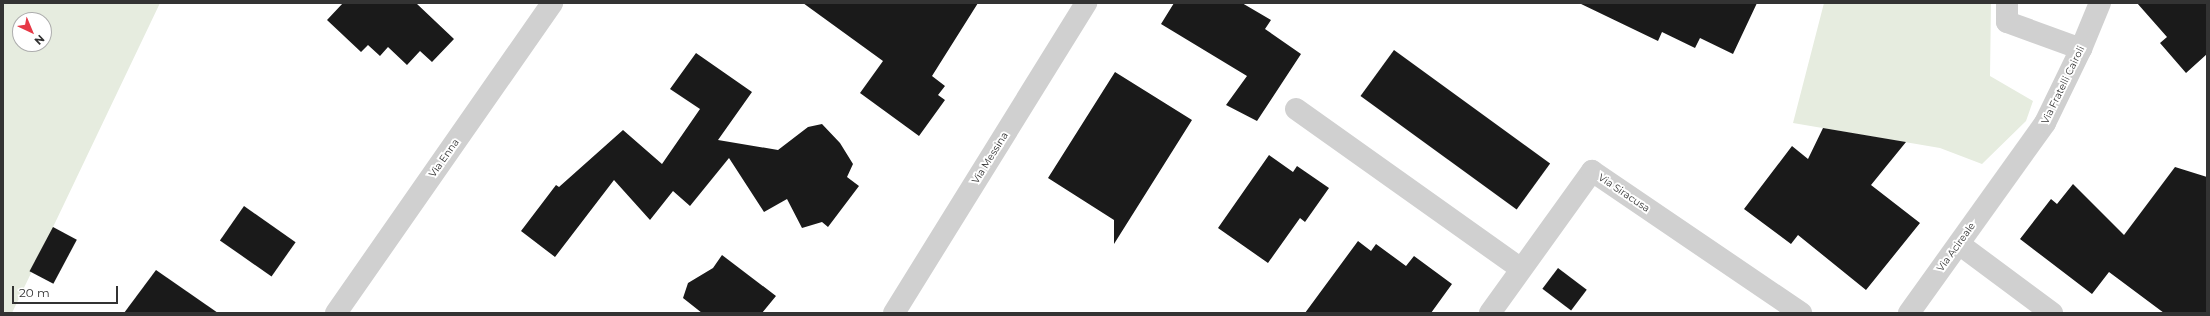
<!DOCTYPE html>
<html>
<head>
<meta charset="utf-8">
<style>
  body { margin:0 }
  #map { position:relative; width:2210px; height:316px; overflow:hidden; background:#fff; font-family:Montserrat,sans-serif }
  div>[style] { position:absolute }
  .green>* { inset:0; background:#e6ecdf }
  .building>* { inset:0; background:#1a1a1a; transform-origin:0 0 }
  .minor>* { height:22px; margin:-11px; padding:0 11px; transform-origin:11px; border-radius:11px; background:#d0d0d0 }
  span { translate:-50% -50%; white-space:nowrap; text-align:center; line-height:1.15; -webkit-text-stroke:4px #fff; paint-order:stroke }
  .street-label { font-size:10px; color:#333 }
  .frame { position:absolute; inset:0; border:4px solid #333; pointer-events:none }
  .north { position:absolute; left:12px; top:12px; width:40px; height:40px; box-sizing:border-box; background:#fff; border:1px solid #adadad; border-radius:50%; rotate:136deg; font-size:11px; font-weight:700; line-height:16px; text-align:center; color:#333 }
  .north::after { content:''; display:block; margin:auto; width:14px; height:18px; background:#e63946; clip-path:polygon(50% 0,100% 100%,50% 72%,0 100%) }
  .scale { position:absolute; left:12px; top:286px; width:106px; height:18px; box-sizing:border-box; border:2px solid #333; border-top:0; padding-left:5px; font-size:12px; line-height:14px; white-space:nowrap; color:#333; -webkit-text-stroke:3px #fff; paint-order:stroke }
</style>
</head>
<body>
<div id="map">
  <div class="green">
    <i style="clip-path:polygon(evenodd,3px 3px,160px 3px,12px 313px,3px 313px,3px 3px,20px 20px,44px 20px,44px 44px,20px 44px,20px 20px)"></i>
    <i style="clip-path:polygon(1824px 3px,1991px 3px,1990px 76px,2033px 101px,2026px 121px,1982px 164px,1940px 148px,1793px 123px)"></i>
  </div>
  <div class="building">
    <i style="clip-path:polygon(343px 3px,416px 3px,454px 39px,432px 62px,420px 51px,407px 65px,388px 47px,380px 56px,368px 45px,361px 52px,327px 20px)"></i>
    <i style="clip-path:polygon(803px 3px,978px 3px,932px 76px,945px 86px,938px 95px,945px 100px,919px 136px,860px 93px,883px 61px)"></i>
    <i style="clip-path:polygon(1174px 3px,1242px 3px,1271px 20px,1265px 29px,1301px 54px,1257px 121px,1226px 105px,1247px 76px,1161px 24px)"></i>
    <i style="clip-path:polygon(1579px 3px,1757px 3px,1733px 54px,1700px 38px,1695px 48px,1662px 32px,1658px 41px)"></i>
    <i style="clip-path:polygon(2137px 3px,2207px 3px,2207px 54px,2186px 73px,2160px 43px,2167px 37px)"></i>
    <i style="left:1394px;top:50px;width:193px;height:57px;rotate:36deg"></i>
    <i style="clip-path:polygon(696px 53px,752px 92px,718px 140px,778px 150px,808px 127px,822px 124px,840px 143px,853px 164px,847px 177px,859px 186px,828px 227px,822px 222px,802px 228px,787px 199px,764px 212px,729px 158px,690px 206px,673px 191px,650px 220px,614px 180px,555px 257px,521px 231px,556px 185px,559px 187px,623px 130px,662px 164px,700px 109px,670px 89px)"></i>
    <i style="clip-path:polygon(1115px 72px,1192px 120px,1114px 244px,1114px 220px,1048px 178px)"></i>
    <i style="clip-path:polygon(1823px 128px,1906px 142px,1871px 185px,1920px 223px,1866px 290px,1798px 235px,1791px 244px,1744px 209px,1792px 146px,1808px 159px)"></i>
    <i style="clip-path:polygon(1269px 155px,1293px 172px,1297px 166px,1329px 188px,1305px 222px,1300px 218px,1268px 263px,1218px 228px)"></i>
    <i style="clip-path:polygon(2175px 167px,2207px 177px,2207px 313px,2164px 313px,2109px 272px,2092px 294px,2020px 239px,2051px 199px,2057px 204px,2073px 184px,2124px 235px)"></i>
    <i style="left:244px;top:206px;width:63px;height:42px;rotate:35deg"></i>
    <i style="left:53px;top:227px;width:27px;height:50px;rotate:28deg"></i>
    <i style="clip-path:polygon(1358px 241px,1371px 251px,1376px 244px,1406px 266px,1414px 256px,1452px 284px,1431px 313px,1305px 313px)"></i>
    <i style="clip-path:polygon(722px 255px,776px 296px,762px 313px,702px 313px,683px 298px,688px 283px,713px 268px)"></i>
    <i style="left:1558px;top:268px;width:36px;height:26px;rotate:37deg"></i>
    <i style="clip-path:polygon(156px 270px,218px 313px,124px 313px)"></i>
  </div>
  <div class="minor">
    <i style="left:2007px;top:3px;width:19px;rotate:90deg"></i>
    <i style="left:2007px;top:22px;width:79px;rotate:20deg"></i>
    <i style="left:1296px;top:109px;width:276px;rotate:35.4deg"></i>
    <i style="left:1959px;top:244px;width:116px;rotate:36.6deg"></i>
    <i style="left:336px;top:313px;width:378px;rotate:-55.1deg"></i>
    <i style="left:894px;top:313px;width:365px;rotate:-58.2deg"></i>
    <i style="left:1490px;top:313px;width:175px;rotate:-54.3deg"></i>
    <i style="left:1592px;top:171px;width:253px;rotate:34.2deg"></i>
    <i style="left:1909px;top:313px;width:234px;rotate:-54.4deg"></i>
    <i style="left:2045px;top:123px;width:82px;rotate:-64.1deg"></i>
    <i style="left:2081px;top:49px;width:50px;rotate:-67.6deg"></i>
  </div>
  <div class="street-label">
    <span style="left:2063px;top:85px;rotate:-64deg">Via Fratelli Cairoli</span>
    <span style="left:444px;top:158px;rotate:-55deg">Via Enna</span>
    <span style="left:990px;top:158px;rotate:-58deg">Via Messina</span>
    <span style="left:1624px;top:193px;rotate:34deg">Via Siracusa</span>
    <span style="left:1956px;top:247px;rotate:-54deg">Via Acireale</span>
  </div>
  <div class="frame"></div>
  <div class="north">N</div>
  <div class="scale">20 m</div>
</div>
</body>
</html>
